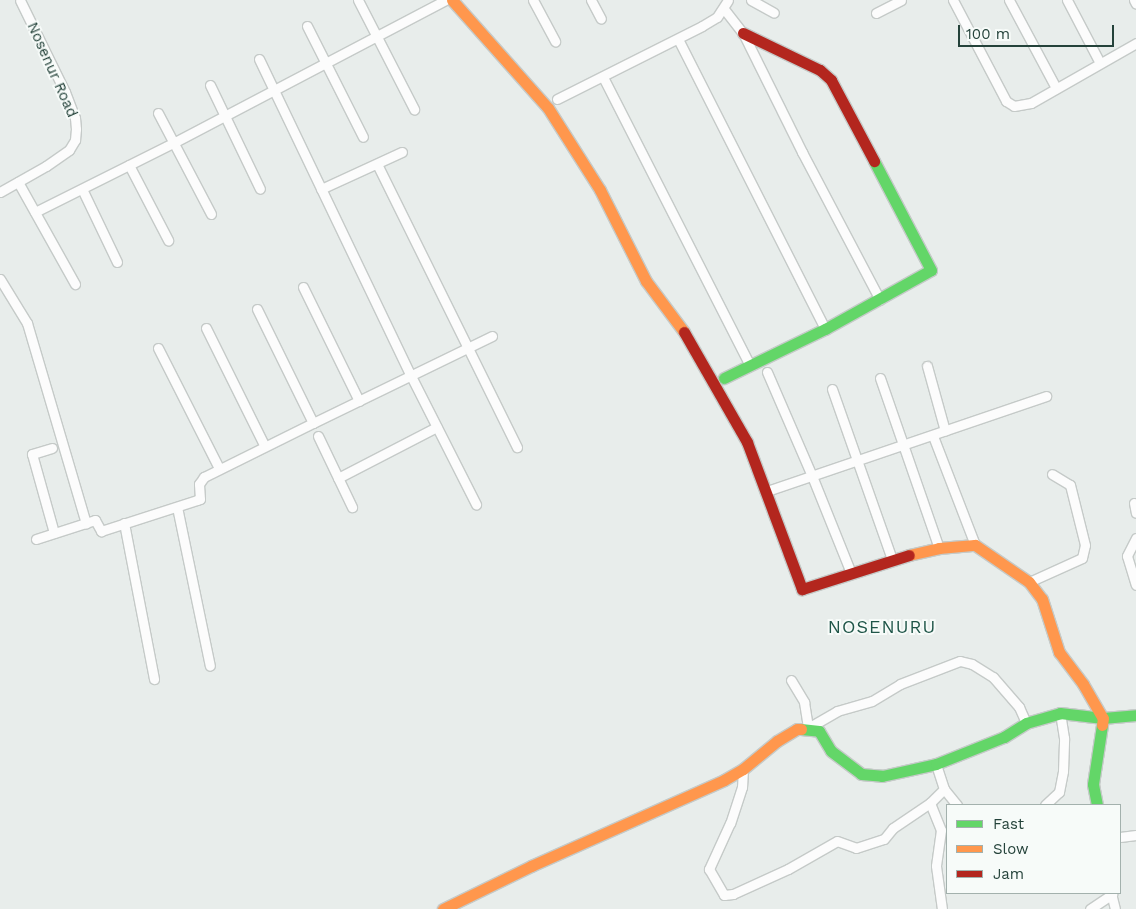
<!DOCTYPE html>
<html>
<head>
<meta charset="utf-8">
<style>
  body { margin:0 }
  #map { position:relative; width:1136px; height:909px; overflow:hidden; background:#e8edeb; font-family:"Work Sans",sans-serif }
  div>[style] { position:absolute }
  .roads { filter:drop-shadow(1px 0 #c5cac8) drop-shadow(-1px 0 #c5cac8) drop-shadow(0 1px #c5cac8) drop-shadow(0 -1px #c5cac8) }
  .street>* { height:9px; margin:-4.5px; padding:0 4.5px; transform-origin:4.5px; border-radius:4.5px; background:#fcfcfc }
  .fast>* { height:11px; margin:-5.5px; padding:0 5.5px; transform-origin:5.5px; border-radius:5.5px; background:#63d668 }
  .slow>* { height:11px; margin:-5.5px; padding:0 5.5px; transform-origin:5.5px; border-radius:5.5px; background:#ff974d }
  .jam>* { height:11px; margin:-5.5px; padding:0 5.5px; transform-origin:5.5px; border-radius:5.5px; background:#b3261e }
  span { translate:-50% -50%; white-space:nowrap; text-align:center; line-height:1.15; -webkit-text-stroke:4px #f7fbf9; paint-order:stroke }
  .street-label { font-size:15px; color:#24423a }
  .quarter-label { font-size:18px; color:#1f5548; letter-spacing:1px }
  .legend { position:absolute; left:946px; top:804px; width:175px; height:90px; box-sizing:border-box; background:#f7fbf9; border:1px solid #a3b1ad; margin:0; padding:6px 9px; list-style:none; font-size:15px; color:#24423a }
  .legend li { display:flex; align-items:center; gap:10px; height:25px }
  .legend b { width:25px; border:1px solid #a3b1ad }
  .scale { position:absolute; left:958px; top:25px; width:156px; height:22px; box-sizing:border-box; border:2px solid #24423a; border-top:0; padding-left:6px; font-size:15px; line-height:18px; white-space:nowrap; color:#24423a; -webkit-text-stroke:4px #f7fbf9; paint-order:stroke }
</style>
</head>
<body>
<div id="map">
  <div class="roads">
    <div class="street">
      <i style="left:358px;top:0;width:123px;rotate:62.8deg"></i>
      <i style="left:533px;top:0;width:47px;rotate:61.8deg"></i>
      <i style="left:591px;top:0;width:21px;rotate:62deg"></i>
      <i style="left:751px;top:0;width:26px;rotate:29deg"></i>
      <i style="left:953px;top:0;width:114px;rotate:62.3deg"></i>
      <i style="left:1006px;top:101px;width:9px;rotate:32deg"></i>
      <i style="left:1014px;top:106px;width:17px;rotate:-10deg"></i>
      <i style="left:1031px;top:103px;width:121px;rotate:-29.7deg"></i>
      <i style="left:1009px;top:0;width:100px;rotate:61.9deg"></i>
      <i style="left:1067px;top:0;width:71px;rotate:62.4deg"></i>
      <i style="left:1134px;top:0;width:4px;rotate:63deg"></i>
      <i style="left:724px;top:9px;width:31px;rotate:52deg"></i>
      <i style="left:743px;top:33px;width:133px;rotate:63.6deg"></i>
      <i style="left:802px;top:152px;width:167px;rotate:62.2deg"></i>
      <i style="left:876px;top:13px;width:28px;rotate:-27deg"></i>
      <i style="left:307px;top:26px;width:124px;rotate:63.2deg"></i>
      <i style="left:678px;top:39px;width:325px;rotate:63.1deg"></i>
      <i style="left:259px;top:59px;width:352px;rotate:64.4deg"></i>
      <i style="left:411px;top:376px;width:144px;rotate:63.1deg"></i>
      <i style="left:603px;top:77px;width:322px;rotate:63deg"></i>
      <i style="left:210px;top:85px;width:115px;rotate:64.3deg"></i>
      <i style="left:557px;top:99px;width:162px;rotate:-26.7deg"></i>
      <i style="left:702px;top:26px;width:17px;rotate:-31deg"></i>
      <i style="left:717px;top:17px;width:20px;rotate:-57deg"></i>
      <i style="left:158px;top:113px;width:114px;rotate:62.3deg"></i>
      <i style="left:377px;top:164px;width:316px;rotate:63.7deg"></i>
      <i style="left:129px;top:165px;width:85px;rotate:62.5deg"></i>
      <i style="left:18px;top:182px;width:117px;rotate:60.8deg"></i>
      <i style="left:82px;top:189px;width:81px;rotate:64.4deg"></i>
      <i style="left:321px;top:189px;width:89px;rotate:-24.6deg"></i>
      <i style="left:0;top:192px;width:53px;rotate:-29.5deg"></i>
      <i style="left:46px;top:166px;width:28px;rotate:-35deg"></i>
      <i style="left:69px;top:150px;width:12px;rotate:-59deg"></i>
      <i style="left:75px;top:140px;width:11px;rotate:-85deg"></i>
      <i style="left:76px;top:129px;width:11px;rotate:-95deg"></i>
      <i style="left:75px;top:118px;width:28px;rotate:-111deg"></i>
      <i style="left:65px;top:92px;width:102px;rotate:-116.1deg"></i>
      <i style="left:35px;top:212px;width:157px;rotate:-26.6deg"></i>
      <i style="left:175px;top:142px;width:305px;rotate:-27.7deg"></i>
      <i style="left:0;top:279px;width:52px;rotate:58.5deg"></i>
      <i style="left:27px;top:323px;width:209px;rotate:73.6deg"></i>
      <i style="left:303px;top:287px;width:127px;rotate:63.8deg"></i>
      <i style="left:257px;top:309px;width:127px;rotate:63.8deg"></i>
      <i style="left:313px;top:423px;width:199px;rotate:-25.9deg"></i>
      <i style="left:206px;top:328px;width:131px;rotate:63.6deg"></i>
      <i style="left:158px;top:348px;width:135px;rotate:63.1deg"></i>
      <i style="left:927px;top:366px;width:67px;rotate:74.5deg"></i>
      <i style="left:767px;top:372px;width:113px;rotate:66.6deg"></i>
      <i style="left:812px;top:476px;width:105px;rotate:68.1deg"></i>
      <i style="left:880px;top:378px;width:180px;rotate:70.9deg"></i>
      <i style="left:832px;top:389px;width:180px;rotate:70.6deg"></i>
      <i style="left:318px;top:436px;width:79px;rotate:64.4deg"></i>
      <i style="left:933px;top:436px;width:117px;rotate:68.9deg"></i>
      <i style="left:52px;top:448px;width:21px;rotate:163deg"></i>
      <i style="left:32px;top:454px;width:82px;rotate:74.4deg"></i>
      <i style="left:338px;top:478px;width:111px;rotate:-27.3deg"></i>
      <i style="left:767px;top:491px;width:295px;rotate:-18.8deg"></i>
      <i style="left:1134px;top:503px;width:10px;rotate:79deg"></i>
      <i style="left:177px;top:507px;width:162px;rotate:78.3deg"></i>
      <i style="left:124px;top:523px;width:159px;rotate:79.1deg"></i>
      <i style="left:1136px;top:538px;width:20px;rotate:117deg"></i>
      <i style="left:1127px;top:556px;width:30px;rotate:73deg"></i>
      <i style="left:36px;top:539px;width:62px;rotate:-17.9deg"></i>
      <i style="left:95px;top:520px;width:13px;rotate:61deg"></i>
      <i style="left:101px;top:531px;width:101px;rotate:-17.9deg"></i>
      <i style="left:197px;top:500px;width:3px;rotate:-18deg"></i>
      <i style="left:200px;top:499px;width:15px;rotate:-94deg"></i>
      <i style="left:199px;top:484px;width:9px;rotate:-54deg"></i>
      <i style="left:204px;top:477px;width:122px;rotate:-26.4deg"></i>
      <i style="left:1029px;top:582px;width:58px;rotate:-24.4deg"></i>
      <i style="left:1082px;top:558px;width:13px;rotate:-77deg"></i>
      <i style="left:1085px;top:545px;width:62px;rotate:-104deg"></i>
      <i style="left:1070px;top:485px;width:21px;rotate:-149deg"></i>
      <i style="left:791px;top:680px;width:26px;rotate:59deg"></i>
      <i style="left:804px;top:702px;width:26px;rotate:81deg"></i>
      <i style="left:808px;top:728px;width:34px;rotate:-30deg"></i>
      <i style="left:837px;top:711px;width:36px;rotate:-16deg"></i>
      <i style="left:872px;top:701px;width:33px;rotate:-31deg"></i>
      <i style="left:900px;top:684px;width:64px;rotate:-21deg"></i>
      <i style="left:960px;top:661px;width:12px;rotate:14deg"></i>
      <i style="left:972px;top:664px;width:25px;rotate:32deg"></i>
      <i style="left:993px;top:677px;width:40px;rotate:49deg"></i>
      <i style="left:1019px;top:707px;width:17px;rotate:66deg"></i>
      <i style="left:743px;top:769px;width:18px;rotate:93deg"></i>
      <i style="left:742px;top:787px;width:38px;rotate:108deg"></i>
      <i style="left:730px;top:823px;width:51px;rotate:114.5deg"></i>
      <i style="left:709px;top:869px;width:30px;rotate:60deg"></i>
      <i style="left:724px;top:895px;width:9px;rotate:-6deg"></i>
      <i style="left:733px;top:894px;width:60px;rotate:-24.4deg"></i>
      <i style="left:788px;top:869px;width:56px;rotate:-29.7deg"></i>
      <i style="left:837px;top:841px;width:20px;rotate:20deg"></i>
      <i style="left:856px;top:848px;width:29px;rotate:-18deg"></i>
      <i style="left:884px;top:839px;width:14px;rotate:-51deg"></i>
      <i style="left:893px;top:828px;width:45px;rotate:-34deg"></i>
      <i style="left:930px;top:803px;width:20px;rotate:-45deg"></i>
      <i style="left:944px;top:789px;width:26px;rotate:-108deg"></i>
      <i style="left:944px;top:789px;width:21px;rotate:51deg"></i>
      <i style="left:930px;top:803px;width:29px;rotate:68deg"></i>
      <i style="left:941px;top:830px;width:36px;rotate:98deg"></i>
      <i style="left:936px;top:866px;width:43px;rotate:82.1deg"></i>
      <i style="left:1045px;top:805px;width:19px;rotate:-43deg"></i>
      <i style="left:1059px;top:792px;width:21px;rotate:-79deg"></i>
      <i style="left:1063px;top:771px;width:33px;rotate:-88deg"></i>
      <i style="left:1064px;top:738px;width:25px;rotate:-99deg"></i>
      <i style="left:1120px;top:837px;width:16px;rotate:-7deg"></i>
      <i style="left:1111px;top:893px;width:16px;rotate:76deg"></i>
      <i style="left:1090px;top:909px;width:27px;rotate:-34deg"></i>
    </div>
    <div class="fast">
      <i style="left:724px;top:378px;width:112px;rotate:-25.9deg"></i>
      <i style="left:825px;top:329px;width:121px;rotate:-29.1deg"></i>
      <i style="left:931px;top:270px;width:123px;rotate:-117.6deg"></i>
      <i style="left:801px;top:729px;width:18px;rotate:6deg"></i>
      <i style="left:819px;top:731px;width:23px;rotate:59deg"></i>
      <i style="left:831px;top:751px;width:38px;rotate:37deg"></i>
      <i style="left:861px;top:774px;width:21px;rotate:5deg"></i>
      <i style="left:882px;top:776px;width:55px;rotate:-12.5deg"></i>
      <i style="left:936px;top:764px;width:73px;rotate:-21.7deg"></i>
      <i style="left:1004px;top:737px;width:26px;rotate:-32deg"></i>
      <i style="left:1026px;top:723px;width:35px;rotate:-16deg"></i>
      <i style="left:1060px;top:713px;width:43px;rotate:6.6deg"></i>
      <i style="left:1103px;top:718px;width:33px;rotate:-5deg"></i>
      <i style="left:1097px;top:805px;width:21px;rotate:-101deg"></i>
      <i style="left:1093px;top:784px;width:60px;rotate:-81.3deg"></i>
    </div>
    <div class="slow">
      <i style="left:452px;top:0;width:144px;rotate:48.4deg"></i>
      <i style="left:548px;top:108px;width:97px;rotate:57.6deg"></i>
      <i style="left:600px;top:190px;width:102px;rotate:63.2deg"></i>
      <i style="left:646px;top:281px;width:64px;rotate:53.3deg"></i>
      <i style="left:909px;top:555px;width:31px;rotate:-13deg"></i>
      <i style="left:939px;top:548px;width:36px;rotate:-5deg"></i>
      <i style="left:975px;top:545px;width:65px;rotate:34.4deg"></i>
      <i style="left:1029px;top:582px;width:21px;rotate:53deg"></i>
      <i style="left:1042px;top:599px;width:56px;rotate:72.2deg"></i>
      <i style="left:1059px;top:652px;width:40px;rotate:53deg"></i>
      <i style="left:1083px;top:684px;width:39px;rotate:60deg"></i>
      <i style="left:1103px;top:718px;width:7px;rotate:98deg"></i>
      <i style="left:443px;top:909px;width:98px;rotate:-26deg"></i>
      <i style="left:531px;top:866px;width:211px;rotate:-24deg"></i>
      <i style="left:724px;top:780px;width:22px;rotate:-30deg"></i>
      <i style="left:743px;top:769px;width:44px;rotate:-39.5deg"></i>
      <i style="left:777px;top:741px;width:23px;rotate:-31deg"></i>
      <i style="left:797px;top:729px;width:4px"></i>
    </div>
    <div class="jam">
      <i style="left:743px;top:33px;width:85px;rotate:25.7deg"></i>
      <i style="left:820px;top:70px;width:15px;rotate:42deg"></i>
      <i style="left:831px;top:80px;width:92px;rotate:62deg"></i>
      <i style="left:684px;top:332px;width:127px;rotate:60.2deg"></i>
      <i style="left:747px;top:442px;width:157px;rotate:69.5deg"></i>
      <i style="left:802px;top:589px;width:112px;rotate:-17.6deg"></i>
    </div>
  </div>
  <div class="street-label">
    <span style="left:52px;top:70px;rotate:66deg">Nosenur Road</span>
  </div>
  <div class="quarter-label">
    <span style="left:882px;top:627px">NOSENURU</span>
  </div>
  <ul class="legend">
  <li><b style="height:6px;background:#63d668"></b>Fast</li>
  <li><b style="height:6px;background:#ff974d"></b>Slow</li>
  <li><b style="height:6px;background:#b3261e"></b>Jam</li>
  </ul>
  <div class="scale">100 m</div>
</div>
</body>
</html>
